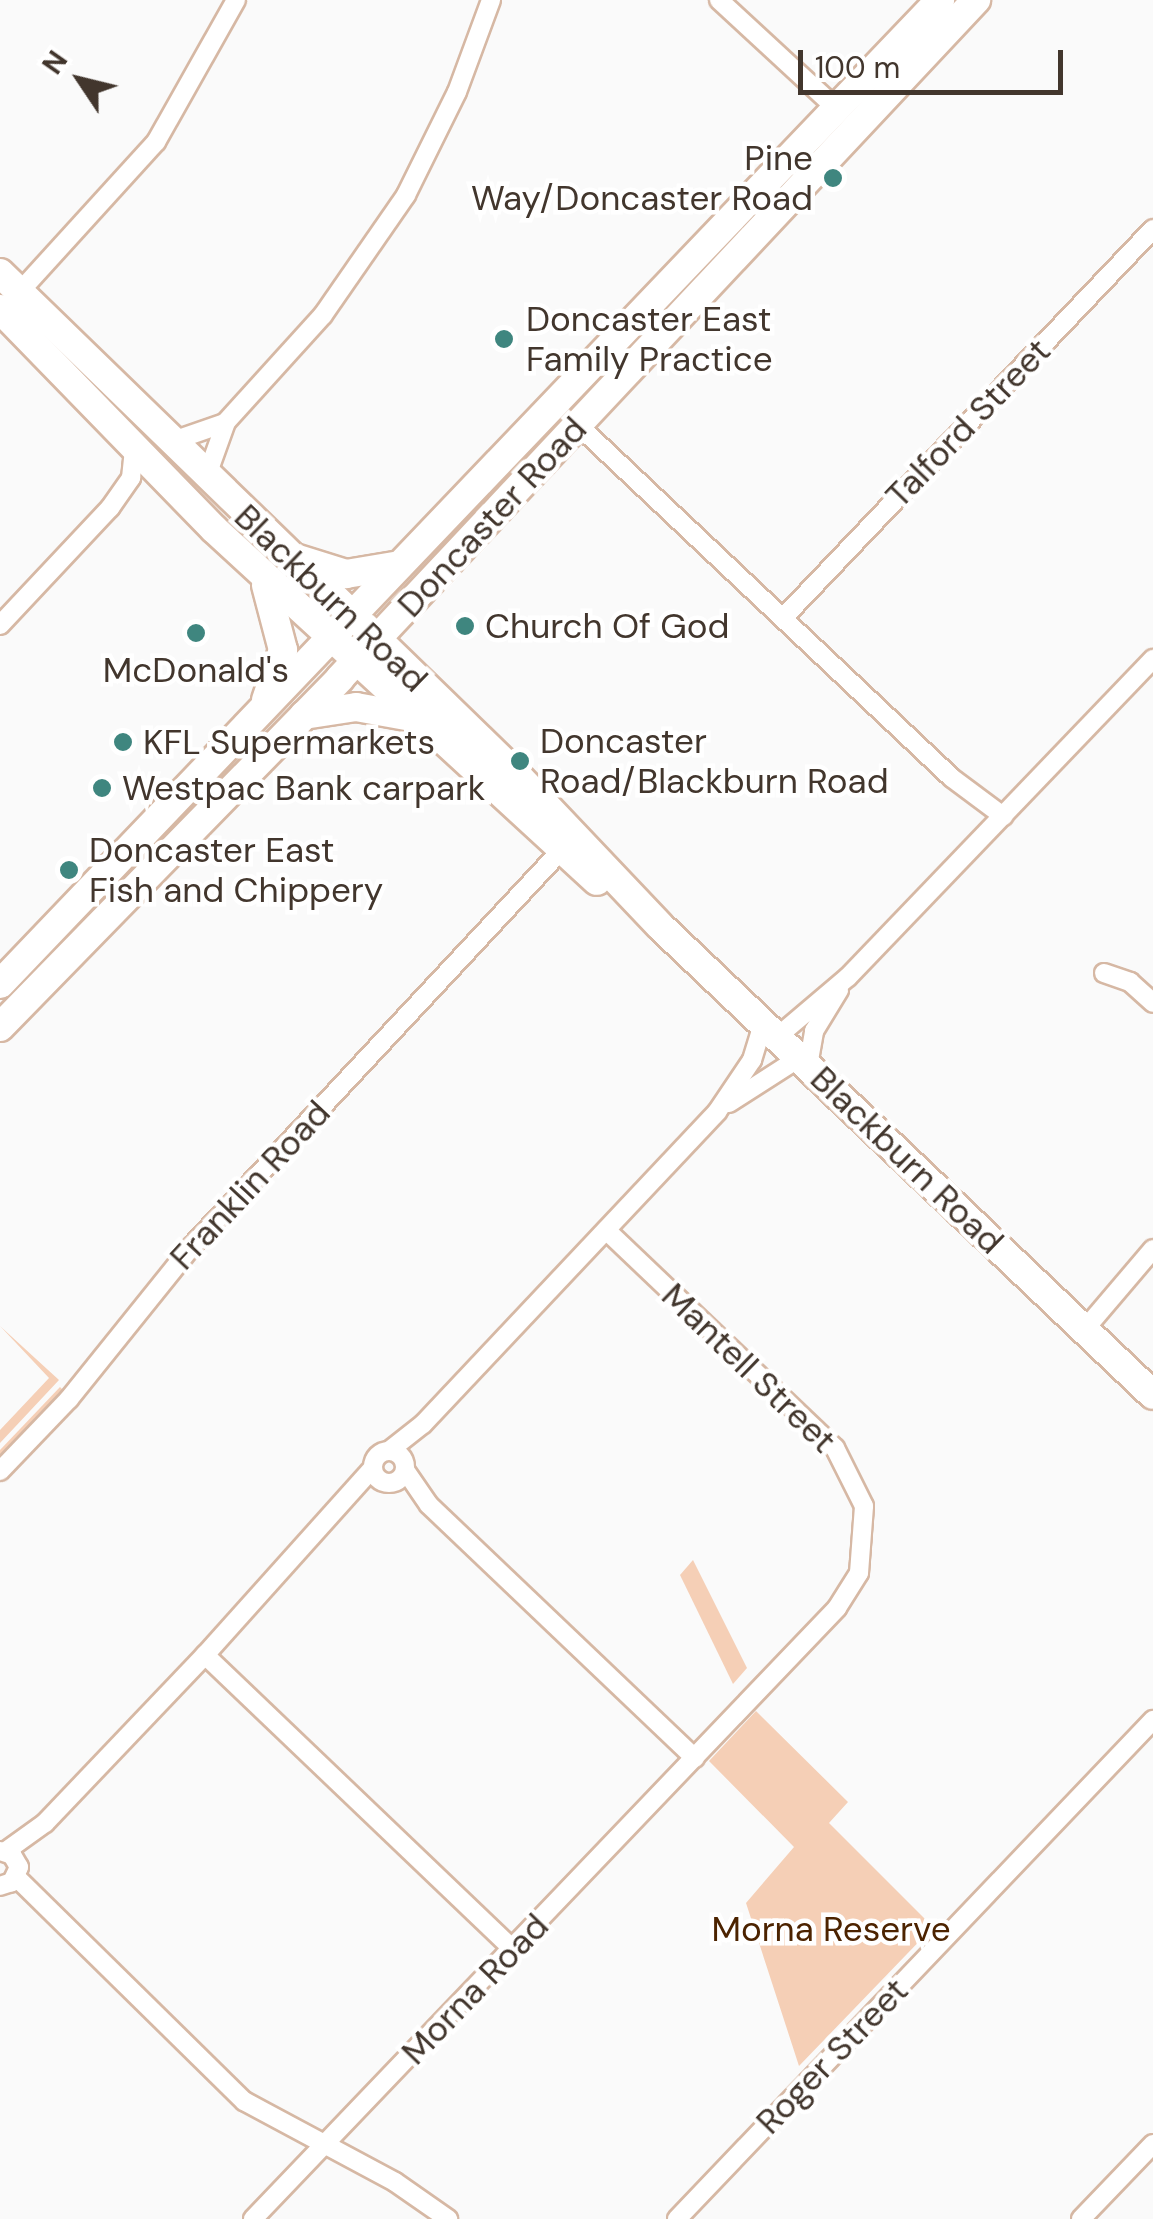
<!DOCTYPE html>
<html>
<head>
<meta charset="utf-8">
<style>
  body { margin:0 }
  #map { position:relative; width:1153px; height:2219px; overflow:hidden; background:#fafafa; font-family:"DM Sans",sans-serif }
  div>[style] { position:absolute }
  .green>* { inset:0; background:#f5cfb6 }
  .roads { filter:drop-shadow(2px 0 #d6b8a4) drop-shadow(-2px 0 #d6b8a4) drop-shadow(0 2px #d6b8a4) drop-shadow(0 -2px #d6b8a4) }
  .minor>* { height:18px; margin:-9px; padding:0 9px; transform-origin:9px; border-radius:9px; background:#fff }
  .minor>.ring { margin:-9px; padding:0; box-sizing:content-box; background:none; border:18px solid #fff; border-radius:50% }
  .primary>* { height:28px; margin:-14px; padding:0 14px; transform-origin:14px; border-radius:14px; background:#fff }
  .dots>* { width:28px; height:28px; translate:-50% -50%; box-sizing:border-box; border:5px solid #fff; border-radius:50% }
  span { translate:-50% -50%; white-space:nowrap; text-align:center; line-height:1.15; -webkit-text-stroke:9px #fff; paint-order:stroke }
  .poi-label { font-size:35px; color:#42362d }
  .right { translate:-100% -50%; text-align:right }
  .left { translate:0 -50%; text-align:left }
  .street-label { font-size:35px; color:#42362d }
  .park-label { font-size:35px; color:#4c2300 }
  .north { position:absolute; left:30px; top:30px; width:100px; height:100px; -webkit-text-stroke:8px #fff; paint-order:stroke; rotate:305deg; font-size:28px; font-weight:700; line-height:40px; text-align:center; color:#42362d }
  .north::after { content:''; display:block; margin:auto; width:35px; height:45px; background:#42362d; clip-path:polygon(50% 0,100% 100%,50% 72%,0 100%) }
  .scale { position:absolute; left:798px; top:50px; width:265px; height:45px; box-sizing:border-box; border:5px solid #42362d; border-top:0; padding-left:12px; font-size:30px; line-height:35px; white-space:nowrap; color:#42362d; -webkit-text-stroke:8px #fff; paint-order:stroke }
</style>
</head>
<body>
<div id="map">
  <div class="green">
    <i style="clip-path:polygon(0 1326px,59px 1380px,0 1443px,0 1430px,49px 1378px)"></i>
    <i style="clip-path:polygon(60px 1387px,63px 1390px,0 1457px,0 1450px)"></i>
    <i style="clip-path:polygon(693px 1560px,747px 1668px,733px 1684px,680px 1575px)"></i>
    <i style="clip-path:polygon(756px 1711px,848px 1802px,829px 1823px,933px 1927px,799px 2066px,746px 1903px,794px 1847px,709px 1761px)"></i>
  </div>
  <div class="roads">
    <div class="minor">
      <i style="left:719px;top:0;width:161px;rotate:42.7deg"></i>
      <i style="left:14px;top:298px;width:211px;rotate:-47.7deg"></i>
      <i style="left:156px;top:142px;width:163px;rotate:-60.6deg"></i>
      <i style="left:578px;top:425px;width:514px;rotate:43.35deg"></i>
      <i style="left:952px;top:778px;width:64px;rotate:36.7deg"></i>
      <i style="left:170px;top:442px;width:58px;rotate:-19.1deg"></i>
      <i style="left:206px;top:478px;width:59px;rotate:-70.3deg"></i>
      <i style="left:226px;top:422px;width:144px;rotate:-47.8deg"></i>
      <i style="left:323px;top:315px;width:146px;rotate:-55.3deg"></i>
      <i style="left:406px;top:195px;width:115px;rotate:-63.7deg"></i>
      <i style="left:457px;top:92px;width:98px;rotate:-69.7deg"></i>
      <i style="left:783px;top:618px;width:537px;rotate:-46.43deg"></i>
      <i style="left:0;top:625px;width:161px;rotate:-46.8deg"></i>
      <i style="left:110px;top:508px;width:37px;rotate:-55deg"></i>
      <i style="left:131px;top:478px;width:30px;rotate:-84deg"></i>
      <i style="left:1104px;top:973px;width:28px;rotate:19deg"></i>
      <i style="left:1130px;top:982px;width:31px;rotate:42deg"></i>
      <i style="left:777px;top:1037px;width:93px;rotate:-40.2deg"></i>
      <i style="left:848px;top:977px;width:441px;rotate:-46.2deg"></i>
      <i style="left:808px;top:1066px;width:36px;rotate:-80deg"></i>
      <i style="left:814px;top:1031px;width:48px;rotate:-58.6deg"></i>
      <i style="left:729px;top:1103px;width:83px;rotate:-32.7deg"></i>
      <i style="left:1085px;top:1329px;width:105px;rotate:-49.6deg"></i>
      <i style="left:390px;top:1450px;width:42px;rotate:-38.2deg"></i>
      <i style="left:423px;top:1424px;width:429px;rotate:-46.7deg"></i>
      <i style="left:717px;top:1112px;width:63px;rotate:-56.1deg"></i>
      <i style="left:752px;top:1060px;width:39px;rotate:-73deg"></i>
      <i class="ring" style="left:373px;top:1451px;width:14px;height:14px"></i>
      <i style="left:405px;top:1470px;width:42px;rotate:55.6deg"></i>
      <i style="left:429px;top:1505px;width:367px;rotate:43.6deg"></i>
      <i style="left:0;top:1471px;width:100px;rotate:-46.2deg"></i>
      <i style="left:69px;top:1399px;width:196px;rotate:-51.2deg"></i>
      <i style="left:192px;top:1246px;width:553px;rotate:-46.98deg"></i>
      <i style="left:205px;top:1655px;width:426px;rotate:43.7deg"></i>
      <i style="left:0;top:1851px;width:13px;rotate:18deg"></i>
      <i style="left:12px;top:1855px;width:14px;rotate:60deg"></i>
      <i style="left:19px;top:1867px;width:17px;rotate:115deg"></i>
      <i style="left:12px;top:1882px;width:13px;rotate:162deg"></i>
      <i style="left:6px;top:1851px;width:48px;rotate:-35.7deg"></i>
      <i style="left:45px;top:1823px;width:232px;rotate:-46.4deg"></i>
      <i style="left:205px;top:1655px;width:251px;rotate:-48.1deg"></i>
      <i style="left:16px;top:1877px;width:320px;rotate:44.5deg"></i>
      <i style="left:244px;top:2101px;width:171px;rotate:28.2deg"></i>
      <i style="left:395px;top:2182px;width:65px;rotate:34.9deg"></i>
      <i style="left:253px;top:2219px;width:845px;rotate:-46.29deg"></i>
      <i style="left:837px;top:1608px;width:41px;rotate:-57.8deg"></i>
      <i style="left:859px;top:1573px;width:67px;rotate:-85.7deg"></i>
      <i style="left:864px;top:1506px;width:65px;rotate:-116.6deg"></i>
      <i style="left:835px;top:1448px;width:316px;rotate:-136.4deg"></i>
      <i style="left:677px;top:2219px;width:690px;rotate:-46.35deg"></i>
      <i style="left:1081px;top:2219px;width:104px;rotate:-46.2deg"></i>
    </div>
    <div class="primary">
      <i style="left:0;top:273px;width:712px;rotate:44.15deg"></i>
      <i style="left:511px;top:769px;width:216px;rotate:46.5deg"></i>
      <i style="left:660px;top:926px;width:680px;rotate:43.57deg"></i>
      <i style="left:0;top:309px;width:307px;rotate:45.8deg"></i>
      <i style="left:214px;top:529px;width:520px;rotate:42.58deg"></i>
      <i style="left:292px;top:557px;width:57px;rotate:17.5deg"></i>
      <i style="left:346px;top:574px;width:50px;rotate:-9.3deg"></i>
      <i style="left:266px;top:700px;width:53px;rotate:-71.2deg"></i>
      <i style="left:283px;top:650px;width:67px;rotate:-104.7deg"></i>
      <i style="left:304px;top:715px;width:53px;rotate:-8.7deg"></i>
      <i style="left:356px;top:707px;width:62px;rotate:10.2deg"></i>
      <i style="left:0;top:984px;width:1361px;rotate:-46.31deg"></i>
      <i style="left:0;top:1027px;width:487px;rotate:-45.7deg"></i>
      <i style="left:340px;top:678px;width:930px;rotate:-46.83deg"></i>
    </div>
  </div>
  <div class="dots">
    <i style="left:833px;top:178px;background:#3f867f"></i>
    <i style="left:504px;top:339px;background:#3f867f"></i>
    <i style="left:465px;top:626px;background:#3f867f"></i>
    <i style="left:196px;top:633px;background:#3f867f"></i>
    <i style="left:123px;top:742px;background:#3f867f"></i>
    <i style="left:520px;top:761px;background:#3f867f"></i>
    <i style="left:102px;top:788px;background:#3f867f"></i>
    <i style="left:69px;top:870px;background:#3f867f"></i>
  </div>
  <div class="poi-label">
    <span class="right" style="left:813px;top:178px">Pine<br>Way/Doncaster Road</span>
    <span class="left" style="left:526px;top:339px">Doncaster East<br>Family Practice</span>
    <span class="left" style="left:485px;top:626px">Church Of God</span>
    <span style="left:196px;top:670px">McDonald's</span>
    <span class="left" style="left:540px;top:761px">Doncaster<br>Road/Blackburn Road</span>
    <span class="left" style="left:143px;top:742px">KFL Supermarkets</span>
    <span class="left" style="left:122px;top:788px">Westpac Bank carpark</span>
    <span class="left" style="left:89px;top:870px">Doncaster East<br>Fish and Chippery</span>
  </div>
  <div class="street-label">
    <span style="left:968px;top:423px;rotate:-46deg">Talford Street</span>
    <span style="left:492px;top:517px;rotate:-47deg">Doncaster Road</span>
    <span style="left:331px;top:598px;rotate:44deg">Blackburn Road</span>
    <span style="left:907px;top:1160px;rotate:44deg">Blackburn Road</span>
    <span style="left:250px;top:1185px;rotate:-47deg">Franklin Road</span>
    <span style="left:749px;top:1368px;rotate:44deg">Mantell Street</span>
    <span style="left:475px;top:1989px;rotate:-46deg">Morna Road</span>
    <span style="left:832px;top:2056px;rotate:-46deg">Roger Street</span>
  </div>
  <div class="park-label">
    <span style="left:831px;top:1929px">Morna Reserve</span>
  </div>
  <div class="north">N</div>
  <div class="scale">100 m</div>
</div>
</body>
</html>
